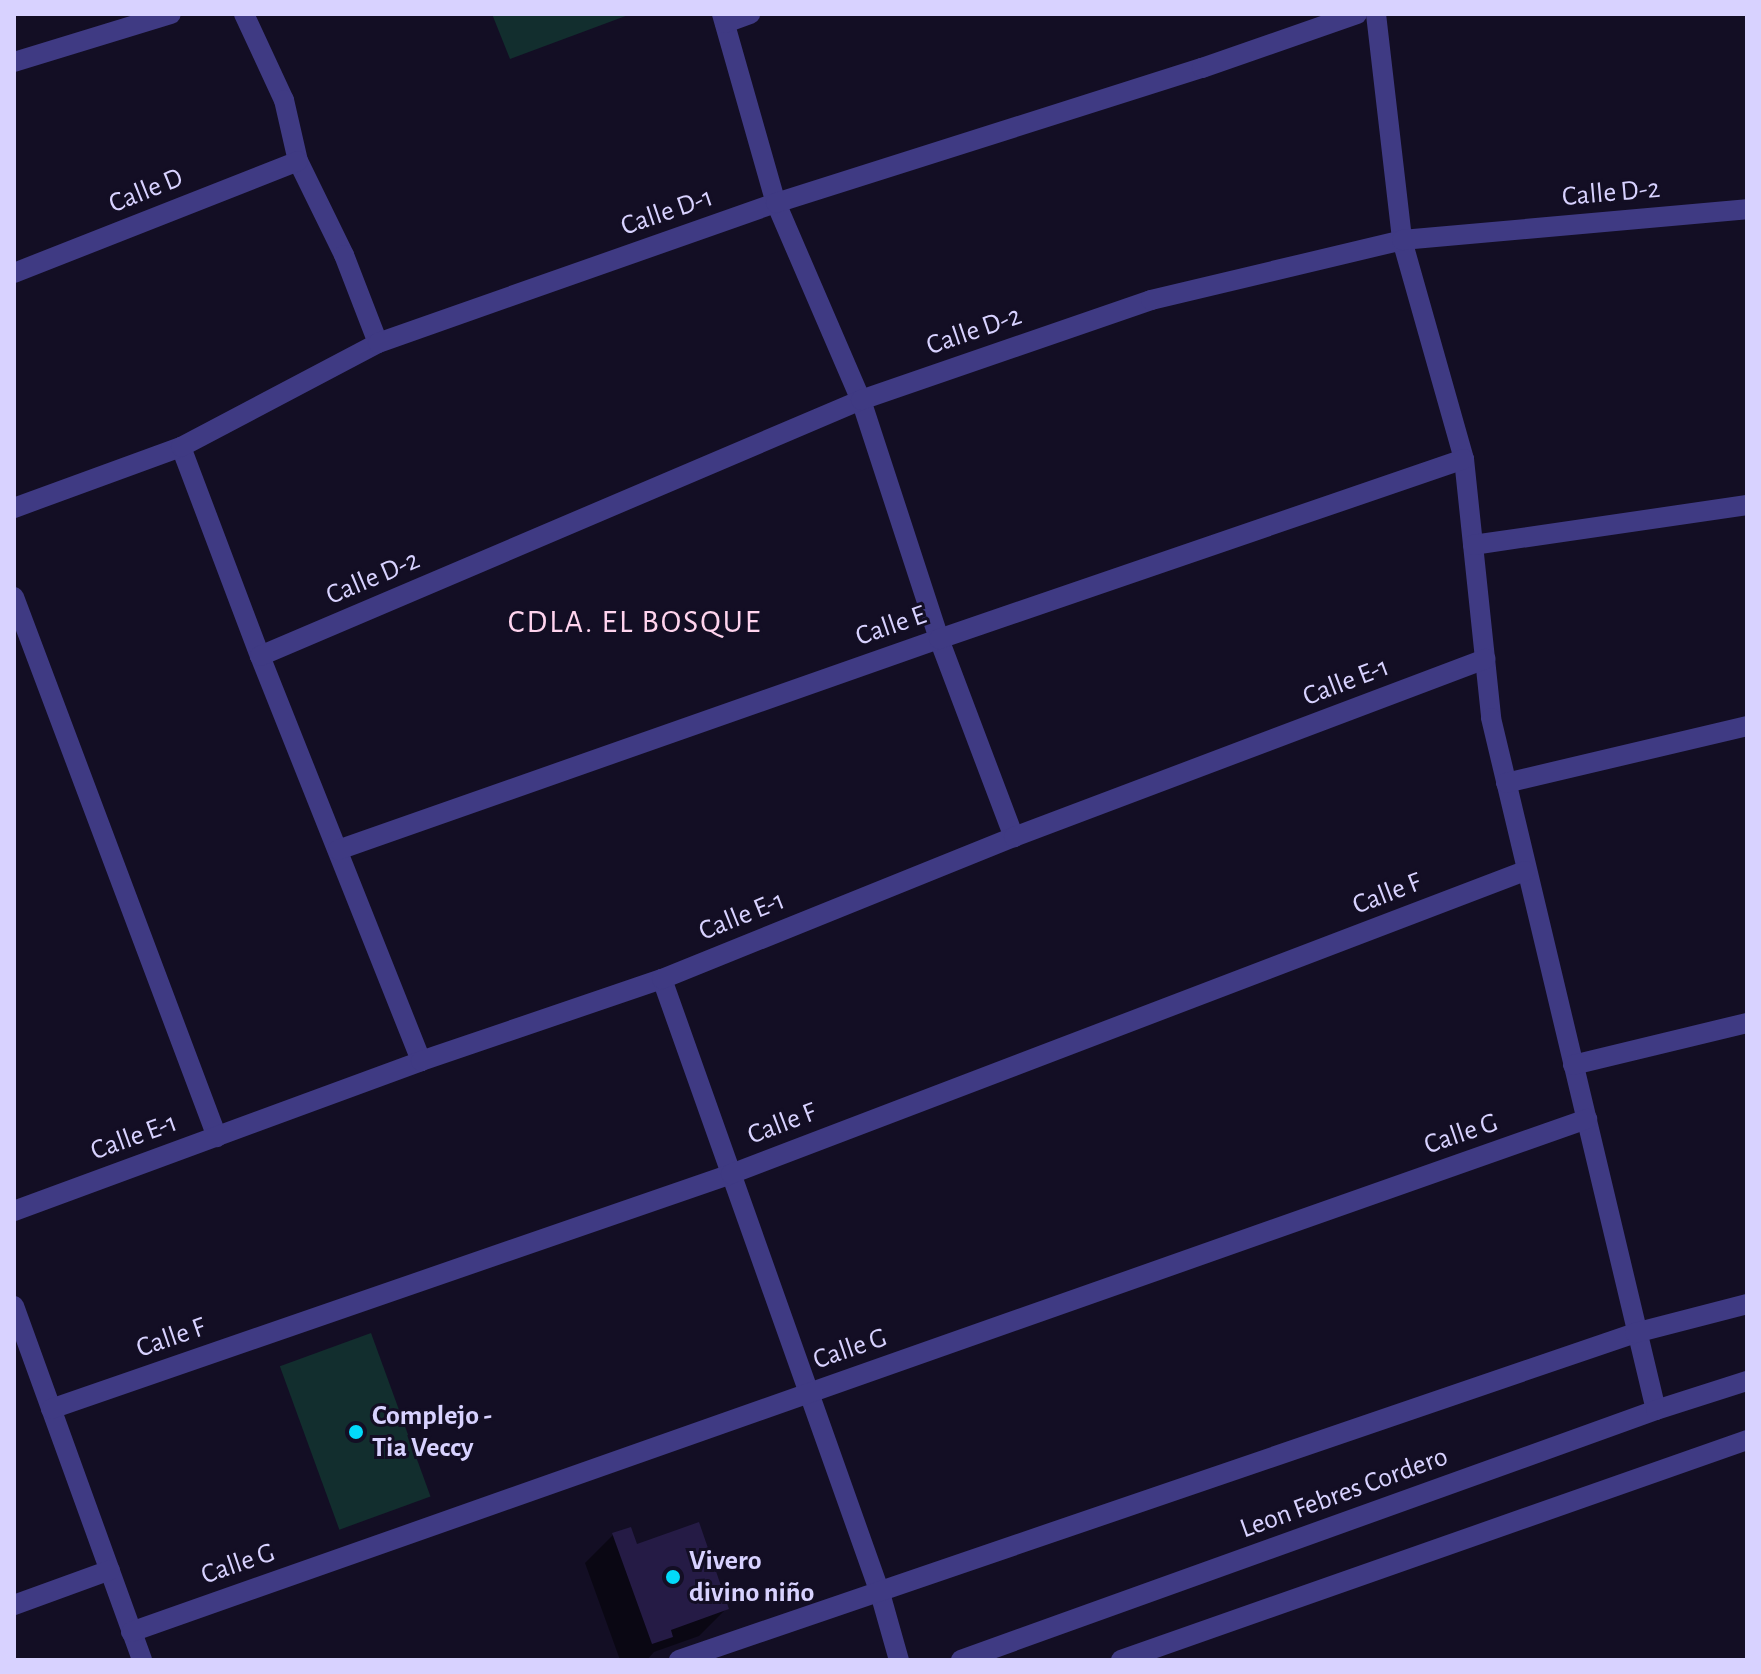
<!DOCTYPE html>
<html>
<head>
<meta charset="utf-8">
<style>
  body { margin:0 }
  #map { position:relative; width:1761px; height:1674px; overflow:hidden; background:#130e24; font-family:"Alegreya Sans",sans-serif }
  div>[style] { position:absolute }
  .green>* { inset:0; background:#122e2e; transform-origin:0 0 }
  .shadow>* { inset:0; background:#0007 }
  .building>* { inset:0; background:#251b45 }
  .minor>* { height:20px; margin:-10px; padding:0 10px; transform-origin:10px; border-radius:10px; background:#3f3a83 }
  .tertiary>* { height:20px; margin:-10px; padding:0 10px; transform-origin:10px; border-radius:10px; background:#3f3a83 }
  .dots>* { width:22px; height:22px; translate:-50% -50%; box-sizing:border-box; border:4px solid #130e24; border-radius:50% }
  span { translate:-50% -50%; white-space:nowrap; text-align:center; line-height:1.15; -webkit-text-stroke:6px #130e24; paint-order:stroke }
  .street-label { font-size:28px; color:#d8d2ff }
  .poi-label { font-size:28px; color:#d8d2ff; font-weight:700 }
  .left { translate:0 -50%; text-align:left }
  .quarter-label { font-size:32px; color:#ffd4ee; letter-spacing:2px }
  .frame { position:absolute; inset:0; border:16px solid #d8d2ff; pointer-events:none }
</style>
</head>
<body>
<div id="map">
  <div class="green">
    <i style="clip-path:polygon(492px 14px,631px 14px,510px 59px)"></i>
    <i style="left:371px;top:1333px;width:174px;height:97px;rotate:70deg"></i>
  </div>
  <div class="shadow">
    <i style="clip-path:polygon(613px 1535px,636px 1547px,727px 1608px,699px 1636px,654px 1652px,647px 1660px,620px 1660px,585px 1563px)"></i>
  </div>
  <div class="building">
    <i style="clip-path:polygon(699px 1522px,729px 1609px,671px 1630px,673px 1637px,652px 1644px,612px 1533px,631px 1527px,637px 1544px)"></i>
  </div>
  <div class="minor">
    <i style="left:244px;top:14px;width:95px;rotate:65.1deg"></i>
    <i style="left:284px;top:100px;width:63px;rotate:77.1deg"></i>
    <i style="left:298px;top:161px;width:105px;rotate:63.9deg"></i>
    <i style="left:344px;top:255px;width:94px;rotate:68.9deg"></i>
    <i style="left:722px;top:14px;width:197px;rotate:74.1deg"></i>
    <i style="left:776px;top:203px;width:215px;rotate:66.7deg"></i>
    <i style="left:861px;top:400px;width:251px;rotate:71.9deg"></i>
    <i style="left:939px;top:639px;width:212px;rotate:69.3deg"></i>
    <i style="left:1376px;top:14px;width:227px;rotate:83.4deg"></i>
    <i style="left:1402px;top:240px;width:228px;rotate:74.2deg"></i>
    <i style="left:1464px;top:459px;width:260px;rotate:84deg"></i>
    <i style="left:1491px;top:718px;width:711px;rotate:76.59deg"></i>
    <i style="left:725px;top:23px;width:27px;rotate:-20deg"></i>
    <i style="left:14px;top:62px;width:164px;rotate:-17deg"></i>
    <i style="left:14px;top:273px;width:305px;rotate:-21.5deg"></i>
    <i style="left:181px;top:447px;width:223px;rotate:69.3deg"></i>
    <i style="left:260px;top:656px;width:436px;rotate:68.3deg"></i>
    <i style="left:14px;top:508px;width:178px;rotate:-20.1deg"></i>
    <i style="left:181px;top:447px;width:223px;rotate:-27.8deg"></i>
    <i style="left:378px;top:343px;width:422px;rotate:-19.4deg"></i>
    <i style="left:776px;top:203px;width:447px;rotate:-17.6deg"></i>
    <i style="left:1202px;top:68px;width:164px;rotate:-19.2deg"></i>
    <i style="left:1473px;top:545px;width:277px;rotate:-8.3deg"></i>
    <i style="left:14px;top:597px;width:577px;rotate:69.4deg"></i>
    <i style="left:260px;top:656px;width:653px;rotate:-23.07deg"></i>
    <i style="left:861px;top:400px;width:307px;rotate:-19deg"></i>
    <i style="left:1151px;top:300px;width:258px;rotate:-13.4deg"></i>
    <i style="left:1402px;top:240px;width:346px;rotate:-5.1deg"></i>
    <i style="left:1506px;top:783px;width:248px;rotate:-13.3deg"></i>
    <i style="left:338px;top:850px;width:637px;rotate:-19.35deg"></i>
    <i style="left:939px;top:639px;width:555px;rotate:-18.92deg"></i>
    <i style="left:662px;top:979px;width:652px;rotate:70.45deg"></i>
    <i style="left:880px;top:1593px;width:70px;rotate:74.2deg"></i>
    <i style="left:1573px;top:1065px;width:179px;rotate:-13.6deg"></i>
    <i style="left:14px;top:1211px;width:434px;rotate:-20.2deg"></i>
    <i style="left:421px;top:1061px;width:255px;rotate:-18.8deg"></i>
    <i style="left:662px;top:979px;width:380px;rotate:-22deg"></i>
    <i style="left:1014px;top:837px;width:504px;rotate:-20.7deg"></i>
    <i style="left:14px;top:1306px;width:376px;rotate:70.1deg"></i>
    <i style="left:51px;top:1409px;width:719px;rotate:-19.06deg"></i>
    <i style="left:731px;top:1174px;width:850px;rotate:-20.89deg"></i>
    <i style="left:14px;top:1605px;width:102px;rotate:-20deg"></i>
    <i style="left:131px;top:1632px;width:1544px;rotate:-19.41deg"></i>
    <i style="left:679px;top:1660px;width:1010px;rotate:-18.88deg"></i>
    <i style="left:1635px;top:1333px;width:116px;rotate:-14.5deg"></i>
  </div>
  <div class="tertiary">
    <i style="left:961px;top:1660px;width:739px;rotate:-19.78deg"></i>
    <i style="left:1656px;top:1410px;width:96px;rotate:-17.7deg"></i>
    <i style="left:1121px;top:1660px;width:664px;rotate:-19.36deg"></i>
  </div>
  <div class="dots">
    <i style="left:356px;top:1432px;background:#02dafa"></i>
    <i style="left:673px;top:1577px;background:#02dafa"></i>
  </div>
  <div class="street-label">
    <span style="left:146px;top:191px;rotate:-22deg">Calle D</span>
    <span style="left:1611px;top:193px;rotate:-5deg">Calle D-2</span>
    <span style="left:667px;top:212px;rotate:-19deg">Calle D-1</span>
    <span style="left:974px;top:331px;rotate:-19deg">Calle D-2</span>
    <span style="left:373px;top:578px;rotate:-23deg">Calle D-2</span>
    <span style="left:891px;top:626px;rotate:-19deg">Calle E</span>
    <span style="left:1346px;top:682px;rotate:-21deg">Calle E-1</span>
    <span style="left:1387px;top:894px;rotate:-21deg">Calle F</span>
    <span style="left:742px;top:916px;rotate:-22deg">Calle E-1</span>
    <span style="left:782px;top:1124px;rotate:-21deg">Calle F</span>
    <span style="left:1461px;top:1134px;rotate:-19deg">Calle G</span>
    <span style="left:134px;top:1137px;rotate:-20deg">Calle E-1</span>
    <span style="left:171px;top:1338px;rotate:-19deg">Calle F</span>
    <span style="left:850px;top:1349px;rotate:-19deg">Calle G</span>
    <span style="left:1344px;top:1493px;rotate:-20deg">Leon Febres Cordero</span>
    <span style="left:238px;top:1564px;rotate:-19deg">Calle G</span>
  </div>
  <div class="poi-label">
    <span class="left" style="left:372px;top:1432px">Complejo -<br>Tia Veccy</span>
    <span class="left" style="left:689px;top:1577px">Vivero<br>divino niño</span>
  </div>
  <div class="quarter-label">
    <span style="left:635px;top:622px">CDLA. EL BOSQUE</span>
  </div>
  <div class="frame"></div>
</div>
</body>
</html>
